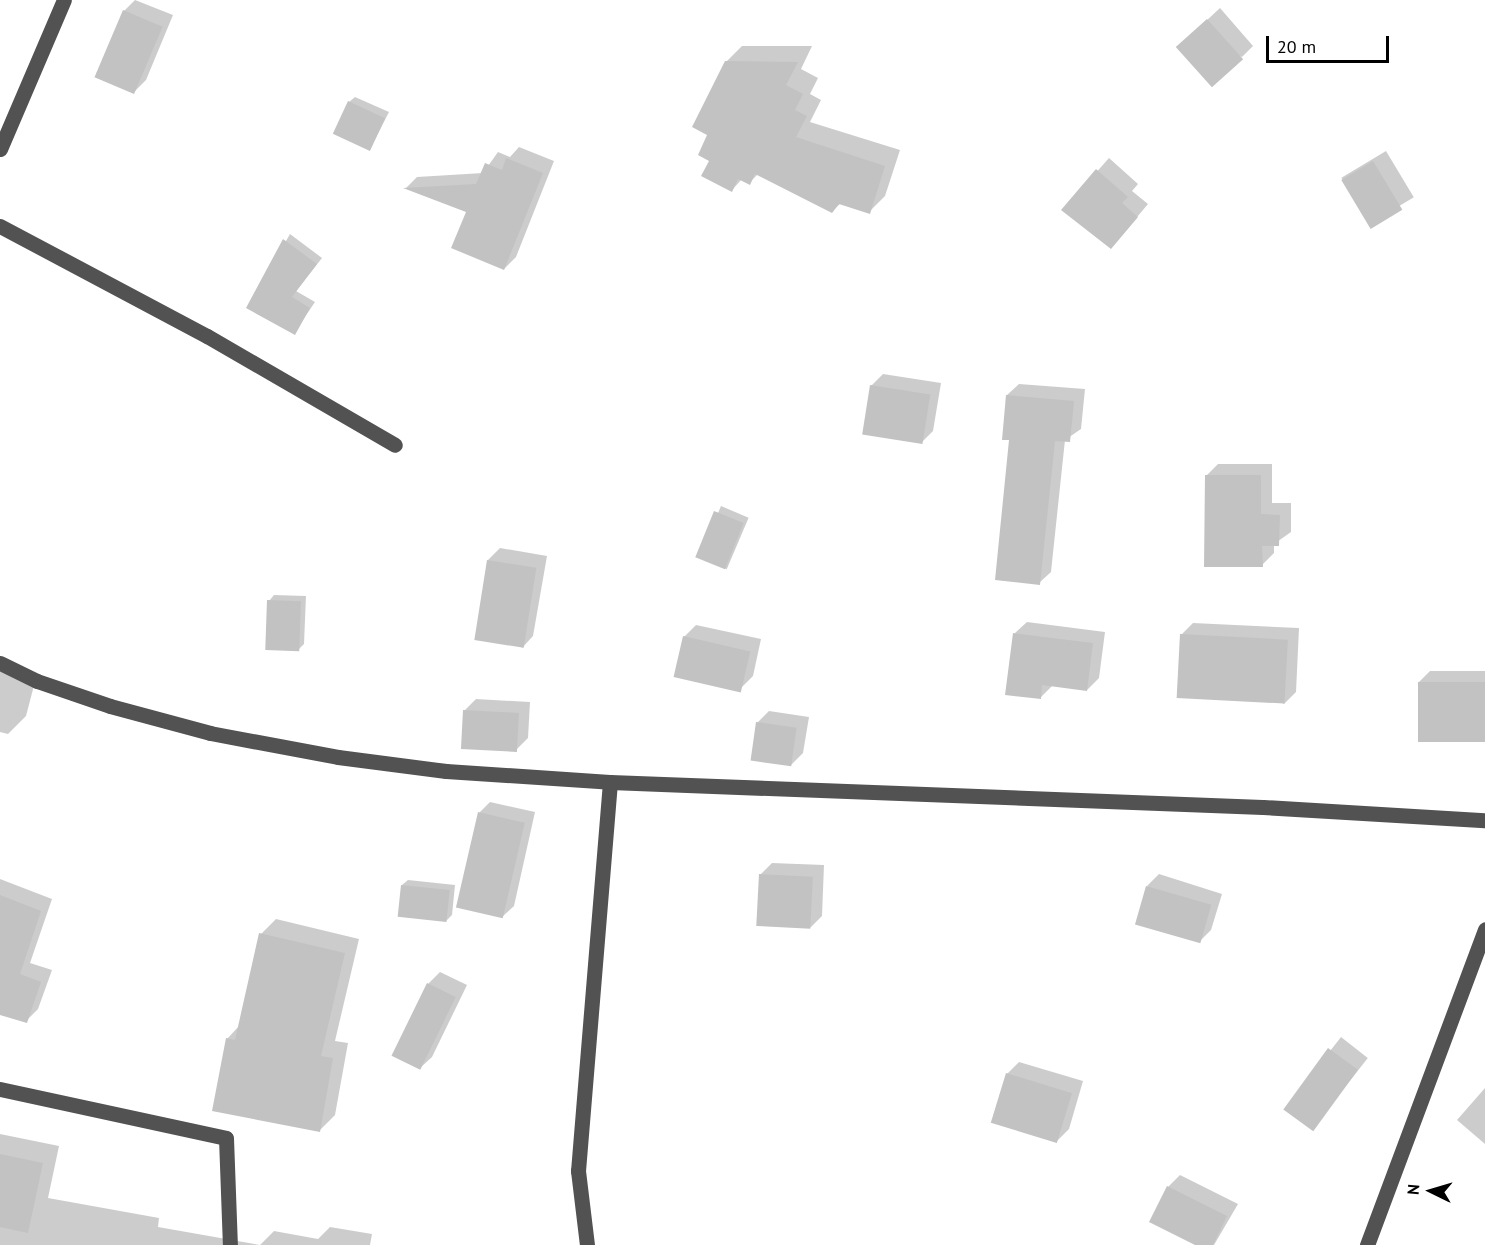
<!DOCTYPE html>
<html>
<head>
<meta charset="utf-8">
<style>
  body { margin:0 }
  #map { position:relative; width:1485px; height:1245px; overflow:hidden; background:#fff; font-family:"PT Sans",sans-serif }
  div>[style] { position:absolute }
  .shadow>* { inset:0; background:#0003; transform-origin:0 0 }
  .building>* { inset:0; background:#c2c2c2; transform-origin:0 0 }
  .minor>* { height:15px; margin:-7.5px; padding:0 7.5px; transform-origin:7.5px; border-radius:7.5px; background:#525252 }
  span { translate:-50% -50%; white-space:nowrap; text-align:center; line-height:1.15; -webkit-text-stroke:6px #fff; paint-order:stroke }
  .north { position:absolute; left:1401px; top:1161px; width:60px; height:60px; -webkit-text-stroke:4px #fff; paint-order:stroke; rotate:275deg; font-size:16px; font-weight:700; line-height:24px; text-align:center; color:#000 }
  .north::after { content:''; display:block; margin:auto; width:21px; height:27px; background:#000; clip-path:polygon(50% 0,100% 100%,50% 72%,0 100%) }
  .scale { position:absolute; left:1266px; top:36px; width:123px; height:27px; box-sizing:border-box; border:3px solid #000; border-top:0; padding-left:8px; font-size:18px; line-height:21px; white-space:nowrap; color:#000; -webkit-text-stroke:4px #fff; paint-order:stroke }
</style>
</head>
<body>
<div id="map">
  <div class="shadow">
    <i style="clip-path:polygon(135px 0,173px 15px,146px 80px,134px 92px,124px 11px)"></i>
    <i style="clip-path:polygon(1220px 8px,1253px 46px,1242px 57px,1190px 36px)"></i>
    <i style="clip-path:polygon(742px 46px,812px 46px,801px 69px,818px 78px,810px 94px,821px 100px,810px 122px,900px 150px,885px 196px,869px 212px,841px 203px,832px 211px,758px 174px,749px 183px,742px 179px,732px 190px,711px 160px,709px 135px,726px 62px)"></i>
    <i style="clip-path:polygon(355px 97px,389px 112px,370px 149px,349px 102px)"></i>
    <i style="clip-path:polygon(519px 147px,554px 161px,516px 257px,504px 269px,468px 211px,406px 188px,417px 177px,483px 173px,498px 152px,510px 157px)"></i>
    <i style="left:1386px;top:151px;width:54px;height:52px;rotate:59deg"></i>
    <i style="clip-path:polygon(1109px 158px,1138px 184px,1132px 191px,1148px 204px,1122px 235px,1063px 210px)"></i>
    <i style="clip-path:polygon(290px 234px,322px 258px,296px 291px,315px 302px,294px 333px,248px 307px)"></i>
    <i style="clip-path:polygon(883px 374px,941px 383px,933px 431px,921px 443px,871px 386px)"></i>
    <i style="clip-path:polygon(1019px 384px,1085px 389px,1081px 429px,1065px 440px,1051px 572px,1039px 583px,1011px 439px,1007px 395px)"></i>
    <i style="clip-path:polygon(1218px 464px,1272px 464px,1272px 503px,1291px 503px,1291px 532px,1274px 544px,1274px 553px,1262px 565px,1206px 476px)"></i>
    <i style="left:721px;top:506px;width:30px;height:56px;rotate:23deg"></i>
    <i style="clip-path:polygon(500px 548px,547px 556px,533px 636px,522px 648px,488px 560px)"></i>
    <i style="clip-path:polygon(274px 595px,306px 596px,304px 644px,298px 650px,269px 601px)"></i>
    <i style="clip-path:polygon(1027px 622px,1105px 632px,1099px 678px,1087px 690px,1053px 685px,1040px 698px,1015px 633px)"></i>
    <i style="clip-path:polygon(1193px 623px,1299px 628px,1296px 692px,1284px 704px,1181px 635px)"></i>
    <i style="clip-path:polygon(696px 625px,761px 639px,753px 676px,741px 688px,684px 637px)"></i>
    <i style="clip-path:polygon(0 664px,37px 674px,26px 716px,8px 734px,0 732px)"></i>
    <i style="clip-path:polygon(1430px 671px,1485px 671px,1485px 741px,1419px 682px)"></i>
    <i style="clip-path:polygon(476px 699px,530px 702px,528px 738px,516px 750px,464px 711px)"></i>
    <i style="clip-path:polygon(769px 711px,809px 717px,803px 753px,791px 765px,757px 723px)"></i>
    <i style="clip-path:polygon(490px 802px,535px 812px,514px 906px,503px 916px,459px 907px,480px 812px)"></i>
    <i style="clip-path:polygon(772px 863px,824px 865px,822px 916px,810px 928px,760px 875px)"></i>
    <i style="clip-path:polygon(1159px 874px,1222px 894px,1211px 930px,1199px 942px,1147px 886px)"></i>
    <i style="clip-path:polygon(0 879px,52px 899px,30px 963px,52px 970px,38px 1009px,26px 1021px,0 1012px)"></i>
    <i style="clip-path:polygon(408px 880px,455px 885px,452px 915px,446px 921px,402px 885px)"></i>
    <i style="clip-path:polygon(276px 919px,359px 939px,335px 1041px,348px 1043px,335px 1115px,320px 1130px,227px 1039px,239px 1026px,261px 934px)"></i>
    <i style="clip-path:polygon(440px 972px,467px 985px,432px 1057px,420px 1068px,428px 984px)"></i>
    <i style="left:1341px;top:1037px;width:34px;height:90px;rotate:38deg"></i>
    <i style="clip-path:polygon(1019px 1062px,1083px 1081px,1069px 1129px,1057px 1141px,1007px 1074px)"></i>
    <i style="clip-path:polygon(1485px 1088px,1485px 1144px,1457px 1120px)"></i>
    <i style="clip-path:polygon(0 1134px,59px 1146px,48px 1198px,159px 1218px,158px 1227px,260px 1245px,274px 1231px,318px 1239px,330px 1227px,372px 1234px,370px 1245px,0 1245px)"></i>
    <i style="clip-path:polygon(1180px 1175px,1238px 1204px,1214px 1245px,1198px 1245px,1168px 1187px)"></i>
  </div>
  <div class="building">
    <i style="left:123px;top:10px;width:43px;height:73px;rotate:23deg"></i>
    <i style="left:1207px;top:19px;width:54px;height:42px;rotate:48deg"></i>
    <i style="clip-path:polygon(725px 61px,798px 62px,786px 85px,803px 94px,795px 110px,807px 116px,796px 137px,885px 166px,870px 214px,839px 204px,832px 213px,755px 174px,750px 185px,738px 179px,732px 192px,701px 176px,709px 161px,698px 155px,707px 135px,692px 127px)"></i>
    <i style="left:348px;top:101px;width:41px;height:36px;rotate:25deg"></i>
    <i style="clip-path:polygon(506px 158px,543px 173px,504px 270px,451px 248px,466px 212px,403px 188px,476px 184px,485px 163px,502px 170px)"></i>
    <i style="left:1373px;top:161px;width:57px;height:37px;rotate:59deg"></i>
    <i style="clip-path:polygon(1096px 169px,1128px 197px,1122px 203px,1138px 217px,1111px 249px,1061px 210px)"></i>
    <i style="clip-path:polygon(283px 239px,317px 264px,292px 297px,310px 308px,295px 335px,246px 308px)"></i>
    <i style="left:870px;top:385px;width:61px;height:50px;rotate:9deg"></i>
    <i style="clip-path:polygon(1006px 395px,1074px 401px,1070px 442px,1055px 441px,1040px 585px,995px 580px,1009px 440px,1002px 440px)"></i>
    <i style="clip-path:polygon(1205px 475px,1261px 475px,1261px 514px,1280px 515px,1279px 546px,1262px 546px,1263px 567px,1204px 567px)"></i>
    <i style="left:714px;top:511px;width:32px;height:50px;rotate:22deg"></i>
    <i style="left:487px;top:560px;width:50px;height:81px;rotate:9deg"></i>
    <i style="left:267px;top:600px;width:34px;height:50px;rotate:2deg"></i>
    <i style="clip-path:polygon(1013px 633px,1093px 643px,1087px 691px,1042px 685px,1041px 699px,1005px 695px)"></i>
    <i style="left:1180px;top:634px;width:108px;height:64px;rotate:3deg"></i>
    <i style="left:683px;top:636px;width:69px;height:42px;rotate:13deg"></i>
    <i style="left:1418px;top:682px;width:67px;height:60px"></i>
    <i style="left:463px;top:710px;width:56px;height:39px;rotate:3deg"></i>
    <i style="left:756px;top:722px;width:41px;height:39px;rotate:8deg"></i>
    <i style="left:478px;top:812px;width:48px;height:98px;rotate:13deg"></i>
    <i style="left:759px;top:874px;width:54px;height:52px;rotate:3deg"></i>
    <i style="left:401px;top:885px;width:49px;height:32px;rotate:6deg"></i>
    <i style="left:1146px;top:886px;width:68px;height:40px;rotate:16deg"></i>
    <i style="clip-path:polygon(0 895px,41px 911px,20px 974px,41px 982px,27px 1023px,0 1015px)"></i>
    <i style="clip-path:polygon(259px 933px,345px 953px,321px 1056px,333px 1058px,320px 1132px,212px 1111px,226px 1038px,235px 1040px)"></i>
    <i style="left:427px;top:983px;width:32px;height:81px;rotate:26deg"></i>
    <i style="left:1328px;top:1048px;width:37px;height:76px;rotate:36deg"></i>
    <i style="left:1006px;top:1073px;width:69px;height:52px;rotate:17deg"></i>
    <i style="clip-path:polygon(0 1154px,43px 1163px,28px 1233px,0 1227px)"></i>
    <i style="clip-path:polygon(1167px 1186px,1227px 1216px,1213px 1245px,1195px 1245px,1149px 1222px)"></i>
  </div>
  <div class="minor">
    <i style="left:0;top:149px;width:162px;rotate:-66.8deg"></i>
    <i style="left:0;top:226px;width:234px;rotate:28deg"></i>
    <i style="left:207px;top:336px;width:217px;rotate:30.1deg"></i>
    <i style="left:0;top:663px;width:41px;rotate:25.9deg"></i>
    <i style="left:37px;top:681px;width:77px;rotate:18.9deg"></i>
    <i style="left:110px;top:706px;width:104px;rotate:15.1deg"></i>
    <i style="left:210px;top:733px;width:130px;rotate:10.6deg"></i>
    <i style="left:338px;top:757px;width:109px;rotate:7.4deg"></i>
    <i style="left:446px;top:771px;width:164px;rotate:3.8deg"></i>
    <i style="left:610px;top:782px;width:653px;rotate:2.19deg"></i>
    <i style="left:1263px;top:807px;width:222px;rotate:3.4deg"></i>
    <i style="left:0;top:1089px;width:231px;rotate:12.2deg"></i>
    <i style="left:226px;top:1138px;width:107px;rotate:87.9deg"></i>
    <i style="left:587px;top:1245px;width:75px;rotate:-96.9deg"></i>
    <i style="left:578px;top:1171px;width:390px;rotate:-85.3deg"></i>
    <i style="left:1367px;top:1245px;width:337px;rotate:-69.5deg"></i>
  </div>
  <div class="north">N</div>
  <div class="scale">20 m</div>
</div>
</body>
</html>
